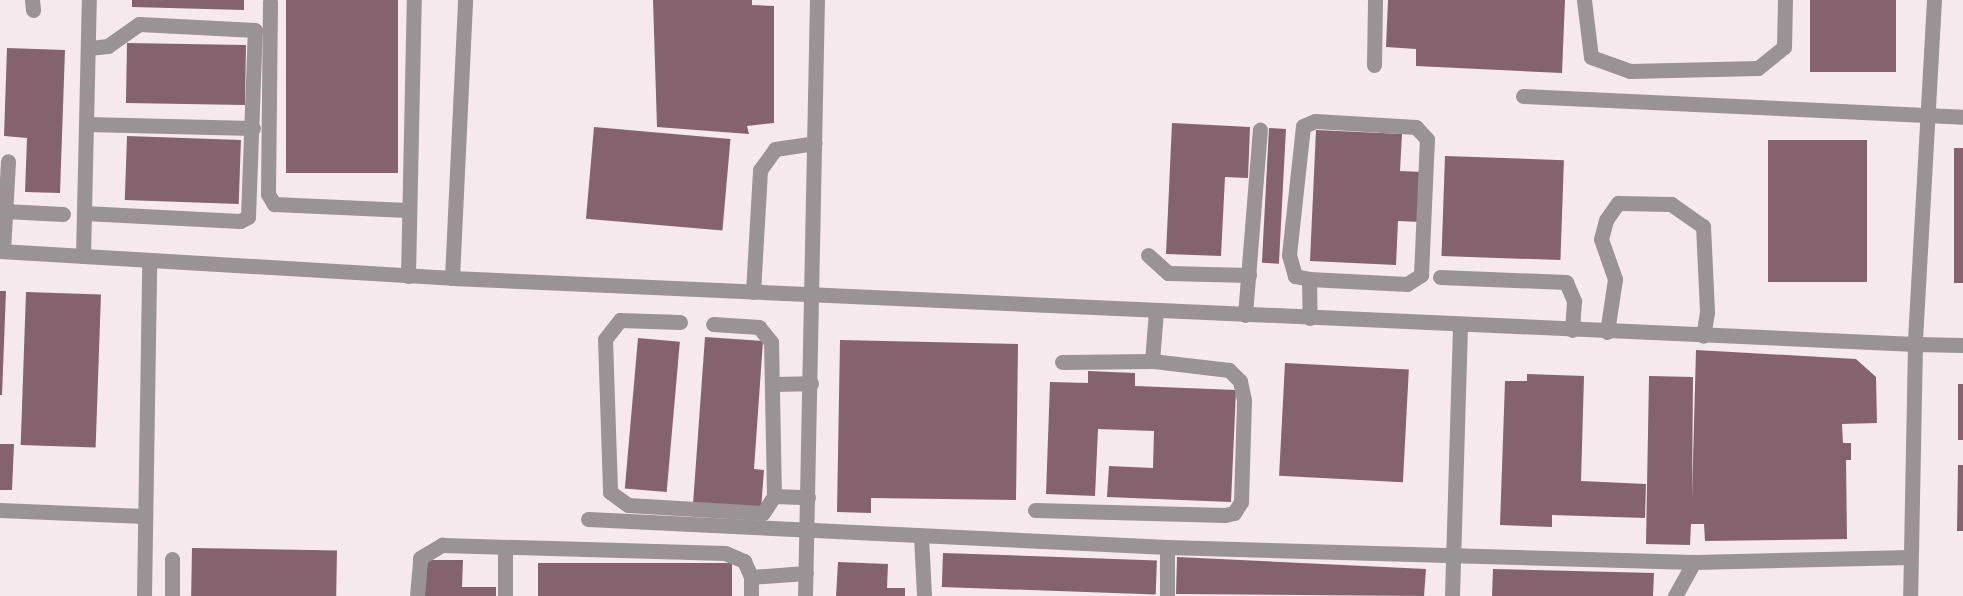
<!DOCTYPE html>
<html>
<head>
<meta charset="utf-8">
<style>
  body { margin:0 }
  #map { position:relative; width:1963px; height:596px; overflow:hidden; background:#f6e9ed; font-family:Manrope,sans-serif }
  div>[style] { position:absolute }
  .building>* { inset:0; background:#84636e; transform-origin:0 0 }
  .minor>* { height:15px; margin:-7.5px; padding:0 7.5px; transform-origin:7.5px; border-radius:7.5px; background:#999395 }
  span { translate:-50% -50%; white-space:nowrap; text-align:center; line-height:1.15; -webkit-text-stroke:6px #fff; paint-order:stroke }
</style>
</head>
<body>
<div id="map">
  <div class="building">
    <i style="clip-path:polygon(132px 0,244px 0,244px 10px,132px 7px)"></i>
    <i style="left:286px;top:0;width:112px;height:173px"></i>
    <i style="clip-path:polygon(653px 0,752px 0,752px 5px,774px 6px,774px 123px,747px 126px,749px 134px,657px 127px)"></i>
    <i style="clip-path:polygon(1388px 0,1565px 0,1562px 73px,1416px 66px,1416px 49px,1386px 47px)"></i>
    <i style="left:1810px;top:0;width:86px;height:72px"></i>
    <i style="left:127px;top:43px;width:119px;height:60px;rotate:1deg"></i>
    <i style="clip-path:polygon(7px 48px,65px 50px,60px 193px,25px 192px,27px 138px,4px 136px)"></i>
    <i style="clip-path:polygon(1172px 123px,1250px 127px,1248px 178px,1225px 177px,1221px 256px,1166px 254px)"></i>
    <i style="left:594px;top:127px;width:137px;height:92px;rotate:5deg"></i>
    <i style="left:1269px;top:128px;width:17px;height:135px;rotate:3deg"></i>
    <i style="clip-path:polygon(1316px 130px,1402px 134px,1400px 171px,1423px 172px,1421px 222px,1398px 221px,1396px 265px,1310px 261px)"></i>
    <i style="left:127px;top:136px;width:114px;height:64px;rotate:2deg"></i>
    <i style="left:1768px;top:140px;width:99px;height:142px"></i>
    <i style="left:1954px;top:148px;width:9px;height:135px"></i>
    <i style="left:1445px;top:156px;width:119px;height:100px;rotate:2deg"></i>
    <i style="clip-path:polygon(0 291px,6px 291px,2px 395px,0 395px)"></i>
    <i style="left:26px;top:292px;width:75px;height:153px;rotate:2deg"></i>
    <i style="clip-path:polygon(705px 337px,763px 341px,754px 469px,764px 470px,761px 509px,693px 504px)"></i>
    <i style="left:638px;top:338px;width:42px;height:151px;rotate:5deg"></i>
    <i style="clip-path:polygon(840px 340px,1018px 344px,1016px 500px,871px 498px,871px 513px,837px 512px)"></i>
    <i style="clip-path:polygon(1696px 350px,1856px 359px,1876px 377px,1877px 423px,1842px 424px,1843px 443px,1851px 443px,1851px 460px,1846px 460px,1847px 539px,1705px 541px,1704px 524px,1691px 524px,1690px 545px,1646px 544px,1649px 376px,1693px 377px,1692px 498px)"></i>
    <i style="left:1285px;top:363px;width:124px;height:113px;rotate:3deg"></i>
    <i style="clip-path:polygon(1088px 371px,1135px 373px,1135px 386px,1236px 390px,1231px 502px,1107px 497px,1109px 466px,1153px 468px,1154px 431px,1098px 429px,1095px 496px,1046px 494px,1050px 382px,1088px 383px)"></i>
    <i style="clip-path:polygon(1527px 374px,1584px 376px,1581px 481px,1646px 484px,1645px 518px,1552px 515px,1552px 527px,1500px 525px,1505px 381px,1527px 381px)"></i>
    <i style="left:1958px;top:384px;width:5px;height:56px"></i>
    <i style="clip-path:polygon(0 444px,14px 444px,12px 490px,0 490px)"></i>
    <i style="clip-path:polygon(1958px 465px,1963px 465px,1963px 531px,1957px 531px)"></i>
    <i style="left:192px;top:548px;width:145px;height:48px;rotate:1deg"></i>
    <i style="left:943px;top:553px;width:214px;height:34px;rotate:2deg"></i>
    <i style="clip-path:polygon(1177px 557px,1426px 569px,1424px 596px,1176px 594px)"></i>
    <i style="clip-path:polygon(425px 560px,463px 560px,462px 587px,496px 587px,496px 596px,424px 596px)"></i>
    <i style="clip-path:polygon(838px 562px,888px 564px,887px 588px,905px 588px,905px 596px,836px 596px)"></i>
    <i style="left:538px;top:563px;width:194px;height:33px"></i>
    <i style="clip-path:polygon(1493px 569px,1654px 573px,1653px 596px,1492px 596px)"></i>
  </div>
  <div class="minor">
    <i style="left:32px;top:0;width:10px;rotate:84deg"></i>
    <i style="left:1584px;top:0;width:57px;rotate:83deg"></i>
    <i style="left:1591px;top:57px;width:41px;rotate:19.7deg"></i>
    <i style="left:1630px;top:71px;width:128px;rotate:-1.3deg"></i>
    <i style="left:1758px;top:68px;width:33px;rotate:-39deg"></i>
    <i style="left:1784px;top:47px;width:47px;rotate:-88.8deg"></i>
    <i style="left:1934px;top:0;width:345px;rotate:93.2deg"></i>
    <i style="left:1915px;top:344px;width:48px;rotate:1.2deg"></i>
    <i style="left:270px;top:2px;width:192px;rotate:90.6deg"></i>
    <i style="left:268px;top:194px;width:12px;rotate:59deg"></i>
    <i style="left:274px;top:204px;width:133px;rotate:2.6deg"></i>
    <i style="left:1374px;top:65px;width:65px;rotate:-89.1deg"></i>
    <i style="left:1523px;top:96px;width:441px;rotate:2.7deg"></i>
    <i style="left:86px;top:124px;width:167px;rotate:1.4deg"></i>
    <i style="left:4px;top:211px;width:59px;rotate:2.9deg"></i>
    <i style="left:84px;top:213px;width:156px;rotate:2.9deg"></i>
    <i style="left:240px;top:221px;width:9px;rotate:-27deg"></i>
    <i style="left:248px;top:217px;width:187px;rotate:-87.9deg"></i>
    <i style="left:255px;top:30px;width:116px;rotate:-177deg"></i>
    <i style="left:139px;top:24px;width:38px;rotate:145deg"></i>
    <i style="left:108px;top:46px;width:20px;rotate:174deg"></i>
    <i style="left:0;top:251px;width:453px;rotate:3.4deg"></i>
    <i style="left:452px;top:278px;width:1464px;rotate:2.58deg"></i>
    <i style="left:1915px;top:344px;width:252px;rotate:91.1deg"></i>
    <i style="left:3px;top:251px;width:90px;rotate:-86.8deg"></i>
    <i style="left:1148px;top:255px;width:27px;rotate:42deg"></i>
    <i style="left:1168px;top:273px;width:81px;rotate:1.4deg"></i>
    <i style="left:83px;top:256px;width:256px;rotate:-88.7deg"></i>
    <i style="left:408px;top:276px;width:276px;rotate:-88.8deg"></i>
    <i style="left:1440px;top:277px;width:126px;rotate:2.3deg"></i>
    <i style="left:1566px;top:282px;width:21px;rotate:67deg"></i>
    <i style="left:1574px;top:301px;width:29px;rotate:94deg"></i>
    <i style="left:452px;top:278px;width:278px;rotate:-87.3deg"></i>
    <i style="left:1309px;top:279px;width:98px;rotate:2.9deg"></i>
    <i style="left:1407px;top:284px;width:17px;rotate:-33deg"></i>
    <i style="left:1421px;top:275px;width:136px;rotate:-87.5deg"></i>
    <i style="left:1427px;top:139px;width:16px;rotate:-133deg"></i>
    <i style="left:1416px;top:127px;width:101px;rotate:-176.6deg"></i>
    <i style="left:1315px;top:121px;width:13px;rotate:157deg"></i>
    <i style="left:1303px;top:126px;width:130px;rotate:96.2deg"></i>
    <i style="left:1289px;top:255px;width:22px;rotate:74deg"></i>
    <i style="left:1295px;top:276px;width:14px;rotate:12deg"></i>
    <i style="left:1309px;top:279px;width:39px;rotate:89deg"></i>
    <i style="left:753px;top:292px;width:122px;rotate:-86.7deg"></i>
    <i style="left:760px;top:170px;width:26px;rotate:-54deg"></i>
    <i style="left:775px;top:149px;width:40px;rotate:-8.5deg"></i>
    <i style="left:1245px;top:315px;width:186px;rotate:-85.4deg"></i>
    <i style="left:680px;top:322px;width:60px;rotate:-178.1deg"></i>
    <i style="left:620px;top:320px;width:24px;rotate:128deg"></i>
    <i style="left:605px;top:339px;width:153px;rotate:88.1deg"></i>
    <i style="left:610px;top:492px;width:22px;rotate:36deg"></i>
    <i style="left:628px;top:505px;width:135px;rotate:3.4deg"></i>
    <i style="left:763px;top:513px;width:20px;rotate:-57deg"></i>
    <i style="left:774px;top:496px;width:154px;rotate:-91.1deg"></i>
    <i style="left:771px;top:342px;width:19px;rotate:-129deg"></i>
    <i style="left:759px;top:327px;width:46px;rotate:-176.3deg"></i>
    <i style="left:1607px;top:332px;width:54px;rotate:-81.4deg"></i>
    <i style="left:1615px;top:279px;width:42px;rotate:-109.3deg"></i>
    <i style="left:1601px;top:239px;width:20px;rotate:-75deg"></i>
    <i style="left:1606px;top:220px;width:21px;rotate:-55deg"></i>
    <i style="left:1618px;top:203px;width:53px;rotate:1.1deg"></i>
    <i style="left:1671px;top:204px;width:39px;rotate:35deg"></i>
    <i style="left:1703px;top:226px;width:86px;rotate:87.3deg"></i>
    <i style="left:1707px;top:312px;width:24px;rotate:99deg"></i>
    <i style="left:1152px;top:361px;width:50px;rotate:-85.4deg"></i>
    <i style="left:772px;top:384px;width:39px;rotate:-1deg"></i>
    <i style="left:774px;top:496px;width:34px;rotate:2deg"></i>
    <i style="left:0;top:510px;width:144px;rotate:2.4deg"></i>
    <i style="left:1035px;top:510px;width:190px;rotate:1.5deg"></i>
    <i style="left:1225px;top:515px;width:9px;rotate:-13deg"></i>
    <i style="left:1234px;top:513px;width:13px;rotate:-58deg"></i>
    <i style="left:1241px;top:502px;width:102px;rotate:-88.3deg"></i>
    <i style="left:1244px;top:400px;width:19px;rotate:-102deg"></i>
    <i style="left:1240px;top:381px;width:16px;rotate:-135deg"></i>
    <i style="left:1229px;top:370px;width:78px;rotate:-173.3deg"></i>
    <i style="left:1152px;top:361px;width:90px;rotate:179.4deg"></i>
    <i style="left:588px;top:519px;width:580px;rotate:2.77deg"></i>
    <i style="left:1167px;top:547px;width:527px;rotate:1.63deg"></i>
    <i style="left:1694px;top:562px;width:216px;rotate:-1.3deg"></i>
    <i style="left:921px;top:536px;width:60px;rotate:87.1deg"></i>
    <i style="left:1167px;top:547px;width:49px;rotate:90deg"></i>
    <i style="left:172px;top:559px;width:37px;rotate:90deg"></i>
    <i style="left:144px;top:596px;width:336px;rotate:-89.1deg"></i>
    <i style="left:417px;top:596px;width:38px;rotate:-85deg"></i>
    <i style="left:420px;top:558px;width:26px;rotate:-31deg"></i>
    <i style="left:442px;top:545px;width:283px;rotate:1.6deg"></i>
    <i style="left:725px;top:553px;width:21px;rotate:23deg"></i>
    <i style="left:744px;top:561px;width:17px;rotate:66deg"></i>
    <i style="left:751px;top:577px;width:55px;rotate:-4.2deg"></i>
    <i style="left:505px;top:596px;width:46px;rotate:-90deg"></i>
    <i style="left:751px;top:596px;width:19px;rotate:-90deg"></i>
    <i style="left:805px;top:596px;width:596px;rotate:-88.85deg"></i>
    <i style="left:1452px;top:596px;width:271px;rotate:-88.3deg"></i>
    <i style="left:1675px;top:596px;width:39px;rotate:-61deg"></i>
  </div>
</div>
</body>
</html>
